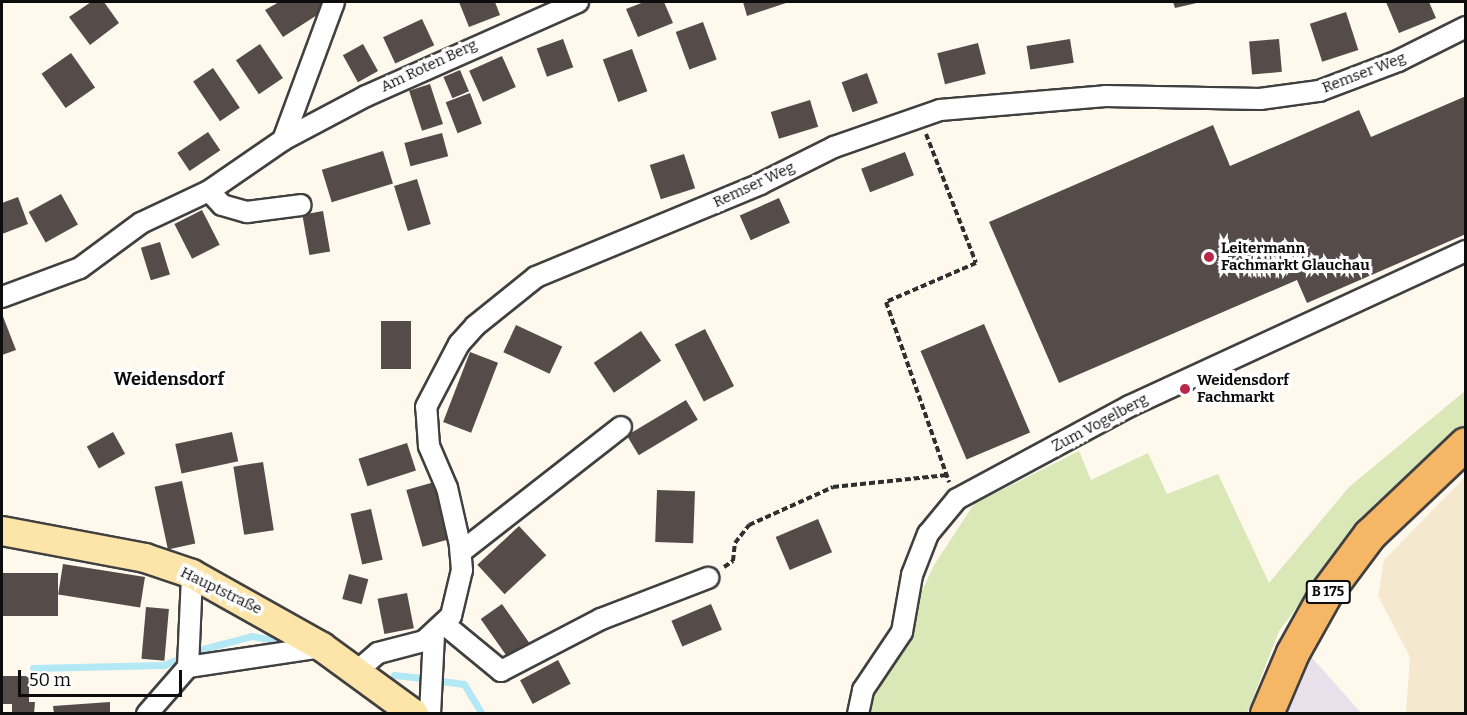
<!DOCTYPE html>
<html>
<head>
<meta charset="utf-8">
<style>
  body { margin:0 }
  #map { position:relative; width:1467px; height:715px; overflow:hidden; background:#fff8ed; font-family:Bitter,serif }
  div>[style] { position:absolute }
  .industrial>* { inset:0; background:#e8e1eb }
  .farmland>* { inset:0; background:#f4e9ce }
  .green>* { inset:0; background:#dae8b7 }
  .stream>* { height:7px; margin:-3.5px; padding:0 3.5px; transform-origin:3.5px; border-radius:3.5px; background:#b3e8f5 }
  .building>* { inset:0; background:#554c49; transform-origin:0 0 }
  .path>* { height:4px; margin-top:-2px; transform-origin:0; background:repeating-linear-gradient(90deg,#2f2f2f 0 6px,transparent 0 9px) }
  .roads { filter:drop-shadow(2px 0 #404040) drop-shadow(-2px 0 #404040) drop-shadow(0 2px #404040) drop-shadow(0 -2px #404040) }
  .street>* { height:20px; margin:-10px; padding:0 10px; transform-origin:10px; border-radius:10px; background:#fff }
  .secondary>* { height:28px; margin:-14px; padding:0 14px; transform-origin:14px; border-radius:14px; background:#fde4a9 }
  .primary>* { height:32px; margin:-16px; padding:0 16px; transform-origin:16px; border-radius:16px; background:#f5b766 }
  .dots>* { width:16px; height:16px; translate:-50% -50%; box-sizing:border-box; border:3px solid #fff; border-radius:50% }
  span { translate:-50% -50%; white-space:nowrap; text-align:center; line-height:1.15; -webkit-text-stroke:6px #fff; paint-order:stroke }
  .shield-label span { padding:2px 4px; background:#fff; border:2px solid; border-radius:4px; -webkit-text-stroke-width:0 }
  .shield-label { font-size:14px; color:#0d0d0d; font-weight:700 }
  .street-label { font-size:15px; color:#0d0d0d }
  .poi-label { font-size:15px; color:#0d0d0d; font-weight:700 }
  .left { translate:0 -50%; text-align:left }
  .quarter-label { font-size:18px; color:#0d0d0d; font-weight:700 }
  .frame { position:absolute; inset:0; border:3px solid #0d0d0d; pointer-events:none }
  .scale { position:absolute; left:18px; top:670px; width:164px; height:27px; box-sizing:border-box; border:3px solid #0d0d0d; border-top:0; padding-left:8px; font-size:18px; line-height:21px; white-space:nowrap; color:#0d0d0d; -webkit-text-stroke:4px #fff; paint-order:stroke }
</style>
</head>
<body>
<div id="map">
  <div class="industrial">
    <i style="clip-path:polygon(1308px 653px,1361px 713px,1282px 714px)"></i>
  </div>
  <div class="farmland">
    <i style="clip-path:polygon(1465px 477px,1465px 713px,1406px 713px,1410px 657px,1378px 596px,1384px 560px)"></i>
  </div>
  <div class="green">
    <i style="clip-path:polygon(1465px 391px,1465px 424px,1374px 505px,1279px 631px,1247px 713px,865px 714px,934px 565px,974px 504px,1079px 451px,1091px 480px,1148px 453px,1167px 494px,1218px 474px,1269px 583px,1349px 487px)"></i>
  </div>
  <div class="stream">
    <i style="left:199px;top:650px;width:55px;rotate:-14.8deg"></i>
    <i style="left:252px;top:636px;width:20px;rotate:11deg"></i>
    <i style="left:33px;top:668px;width:131px;rotate:-1.3deg"></i>
    <i style="left:164px;top:665px;width:15px;rotate:-23deg"></i>
    <i style="left:394px;top:675px;width:31px;rotate:6deg"></i>
    <i style="left:435px;top:680px;width:29px;rotate:8deg"></i>
    <i style="left:464px;top:684px;width:35px;rotate:59deg"></i>
  </div>
  <div class="building">
    <i style="clip-path:polygon(91px 2px,104px 2px,119px 23px,90px 45px,69px 17px)"></i>
    <i style="clip-path:polygon(279px 2px,319px 2px,325px 10px,283px 37px,265px 10px)"></i>
    <i style="clip-path:polygon(459px 2px,495px 2px,500px 15px,469px 27px)"></i>
    <i style="clip-path:polygon(644px 2px,664px 2px,673px 23px,638px 37px,626px 9px)"></i>
    <i style="clip-path:polygon(743px 2px,789px 2px,747px 16px)"></i>
    <i style="clip-path:polygon(1173px 2px,1201px 2px,1175px 8px)"></i>
    <i style="clip-path:polygon(1386px 2px,1429px 2px,1436px 18px,1399px 33px)"></i>
    <i style="left:1346px;top:12px;width:40px;height:38px;rotate:72deg"></i>
    <i style="left:422px;top:19px;width:29px;height:43px;rotate:65deg"></i>
    <i style="left:703px;top:22px;width:40px;height:29px;rotate:70deg"></i>
    <i style="left:563px;top:39px;width:30px;height:28px;rotate:70deg"></i>
    <i style="left:1070px;top:39px;width:24px;height:44px;rotate:81deg"></i>
    <i style="left:1279px;top:39px;width:33px;height:30px;rotate:85deg"></i>
    <i style="left:978px;top:43px;width:32px;height:42px;rotate:76deg"></i>
    <i style="left:260px;top:44px;width:41px;height:29px;rotate:56deg"></i>
    <i style="left:363px;top:44px;width:31px;height:23px;rotate:61deg"></i>
    <i style="left:632px;top:49px;width:45px;height:31px;rotate:70deg"></i>
    <i style="left:71px;top:53px;width:42px;height:36px;rotate:55deg"></i>
    <i style="left:502px;top:56px;width:34px;height:36px;rotate:66deg"></i>
    <i style="left:213px;top:68px;width:48px;height:24px;rotate:56deg"></i>
    <i style="left:460px;top:70px;width:23px;height:18px;rotate:67deg"></i>
    <i style="left:867px;top:73px;width:32px;height:27px;rotate:70deg"></i>
    <i style="left:430px;top:84px;width:42px;height:22px;rotate:72deg"></i>
    <i style="left:470px;top:93px;width:33px;height:26px;rotate:69deg"></i>
    <i style="clip-path:polygon(1466px 96px,1466px 234px,1307px 303px,1297px 280px,1059px 383px,989px 222px,1213px 125px,1230px 166px,1359px 110px,1371px 137px)"></i>
    <i style="left:810px;top:100px;width:28px;height:41px;rotate:73deg"></i>
    <i style="left:208px;top:132px;width:22px;height:37px;rotate:56deg"></i>
    <i style="left:442px;top:133px;width:24px;height:39px;rotate:75deg"></i>
    <i style="left:383px;top:151px;width:34px;height:64px;rotate:73deg"></i>
    <i style="left:905px;top:152px;width:25px;height:47px;rotate:69deg"></i>
    <i style="left:684px;top:154px;width:36px;height:36px;rotate:72deg"></i>
    <i style="left:417px;top:179px;width:47px;height:24px;rotate:73deg"></i>
    <i style="left:61px;top:194px;width:35px;height:37px;rotate:61deg"></i>
    <i style="clip-path:polygon(18px 197px,28px 224px,2px 234px,2px 203px)"></i>
    <i style="left:779px;top:198px;width:27px;height:43px;rotate:66deg"></i>
    <i style="left:202px;top:210px;width:39px;height:31px;rotate:63deg"></i>
    <i style="left:323px;top:211px;width:41px;height:21px;rotate:80deg"></i>
    <i style="left:160px;top:242px;width:34px;height:20px;rotate:73deg"></i>
    <i style="clip-path:polygon(2px 314px,16px 350px,2px 355px)"></i>
    <i style="left:381px;top:321px;width:30px;height:48px"></i>
    <i style="left:984px;top:324px;width:118px;height:69px;rotate:67deg"></i>
    <i style="left:516px;top:325px;width:51px;height:30px;rotate:25deg"></i>
    <i style="left:705px;top:329px;width:64px;height:34px;rotate:63deg"></i>
    <i style="left:641px;top:331px;width:36px;height:57px;rotate:56deg"></i>
    <i style="left:470px;top:352px;width:30px;height:75px;rotate:21deg"></i>
    <i style="left:686px;top:400px;width:23px;height:69px;rotate:59deg"></i>
    <i style="left:113px;top:432px;width:25px;height:30px;rotate:61deg"></i>
    <i style="left:232px;top:432px;width:30px;height:58px;rotate:78deg"></i>
    <i style="left:407px;top:443px;width:29px;height:51px;rotate:72deg"></i>
    <i style="left:263px;top:462px;width:69px;height:30px;rotate:81deg"></i>
    <i style="left:182px;top:481px;width:64px;height:28px;rotate:78deg"></i>
    <i style="left:438px;top:481px;width:59px;height:33px;rotate:74deg"></i>
    <i style="left:657px;top:490px;width:38px;height:52px;rotate:2deg"></i>
    <i style="left:371px;top:509px;width:52px;height:21px;rotate:77deg"></i>
    <i style="left:818px;top:519px;width:36px;height:46px;rotate:67deg"></i>
    <i style="left:519px;top:526px;width:40px;height:57px;rotate:47deg"></i>
    <i style="left:63px;top:564px;width:83px;height:31px;rotate:9deg"></i>
    <i style="left:2px;top:573px;width:56px;height:43px"></i>
    <i style="left:349px;top:574px;width:20px;height:26px;rotate:15deg"></i>
    <i style="left:407px;top:593px;width:36px;height:30px;rotate:79deg"></i>
    <i style="left:502px;top:604px;width:52px;height:26px;rotate:55deg"></i>
    <i style="left:711px;top:604px;width:28px;height:43px;rotate:67deg"></i>
    <i style="left:146px;top:607px;width:23px;height:52px;rotate:5deg"></i>
    <i style="left:558px;top:660px;width:27px;height:43px;rotate:62deg"></i>
    <i style="clip-path:polygon(2px 676px,29px 676px,29px 702px,35px 702px,34px 714px,12px 714px,12px 704px,2px 704px)"></i>
    <i style="clip-path:polygon(110px 702px,110px 714px,54px 714px,53px 706px)"></i>
  </div>
  <div class="path">
    <i style="left:926px;top:134px;width:138px;rotate:68.8deg"></i>
    <i style="left:976px;top:263px;width:98px;rotate:156.6deg"></i>
    <i style="left:886px;top:302px;width:191px;rotate:70.7deg"></i>
    <i style="left:724px;top:567px;width:11px;rotate:-34deg"></i>
    <i style="left:733px;top:561px;width:18px;rotate:-84deg"></i>
    <i style="left:735px;top:543px;width:23px;rotate:-52deg"></i>
    <i style="left:749px;top:525px;width:92px;rotate:-24.3deg"></i>
    <i style="left:833px;top:487px;width:115px;rotate:-6deg"></i>
  </div>
  <div class="roads">
    <div class="street">
      <i style="left:283px;top:140px;width:147px;rotate:-69.7deg"></i>
      <i style="left:209px;top:191px;width:19px;rotate:47deg"></i>
      <i style="left:222px;top:205px;width:26px;rotate:16deg"></i>
      <i style="left:247px;top:212px;width:54px;rotate:-7.4deg"></i>
      <i style="left:2px;top:297px;width:83px;rotate:-20.4deg"></i>
      <i style="left:80px;top:268px;width:76px;rotate:-36.4deg"></i>
      <i style="left:141px;top:223px;width:75px;rotate:-25.2deg"></i>
      <i style="left:209px;top:191px;width:90px;rotate:-34.6deg"></i>
      <i style="left:283px;top:140px;width:94px;rotate:-27.9deg"></i>
      <i style="left:366px;top:96px;width:232px;rotate:-23.9deg"></i>
      <i style="left:461px;top:552px;width:203px;rotate:-38deg"></i>
      <i style="left:444px;top:624px;width:74px;rotate:39.5deg"></i>
      <i style="left:501px;top:671px;width:113px;rotate:-27.5deg"></i>
      <i style="left:601px;top:619px;width:115px;rotate:-21deg"></i>
      <i style="left:188px;top:667px;width:135px;rotate:-8.5deg"></i>
      <i style="left:356px;top:672px;width:29px;rotate:-41deg"></i>
      <i style="left:378px;top:653px;width:48px;rotate:-14.6deg"></i>
      <i style="left:424px;top:641px;width:37px;rotate:-43deg"></i>
      <i style="left:451px;top:616px;width:47px;rotate:-76.6deg"></i>
      <i style="left:462px;top:570px;width:25px;rotate:-95deg"></i>
      <i style="left:460px;top:545px;width:58px;rotate:-102.8deg"></i>
      <i style="left:447px;top:488px;width:46px;rotate:-113.2deg"></i>
      <i style="left:429px;top:446px;width:39px;rotate:-94deg"></i>
      <i style="left:426px;top:407px;width:71px;rotate:-62.4deg"></i>
      <i style="left:459px;top:344px;width:24px;rotate:-48deg"></i>
      <i style="left:475px;top:326px;width:78px;rotate:-38.8deg"></i>
      <i style="left:536px;top:277px;width:243px;rotate:-22.5deg"></i>
      <i style="left:760px;top:184px;width:83px;rotate:-26.6deg"></i>
      <i style="left:834px;top:147px;width:112px;rotate:-19.2deg"></i>
      <i style="left:940px;top:110px;width:166px;rotate:-4.8deg"></i>
      <i style="left:1105px;top:96px;width:155px;rotate:1.1deg"></i>
      <i style="left:1260px;top:99px;width:60px;rotate:-7.7deg"></i>
      <i style="left:1319px;top:91px;width:85px;rotate:-20.8deg"></i>
      <i style="left:1398px;top:61px;width:76px;rotate:-26.6deg"></i>
      <i style="left:147px;top:714px;width:62px;rotate:-48.9deg"></i>
      <i style="left:188px;top:667px;width:93px;rotate:-87.5deg"></i>
      <i style="left:430px;top:714px;width:79px;rotate:-87.1deg"></i>
      <i style="left:858px;top:714px;width:25px;rotate:-78deg"></i>
      <i style="left:863px;top:690px;width:70px;rotate:-56.1deg"></i>
      <i style="left:902px;top:632px;width:58px;rotate:-80deg"></i>
      <i style="left:912px;top:575px;width:44px;rotate:-68.7deg"></i>
      <i style="left:928px;top:534px;width:45px;rotate:-50.4deg"></i>
      <i style="left:957px;top:499px;width:196px;rotate:-28.3deg"></i>
      <i style="left:1130px;top:406px;width:370px;rotate:-24.8deg"></i>
    </div>
    <div class="secondary">
      <i style="left:2px;top:531px;width:146px;rotate:10.7deg"></i>
      <i style="left:145px;top:558px;width:50px;rotate:18.8deg"></i>
      <i style="left:192px;top:574px;width:149px;rotate:29.3deg"></i>
      <i style="left:322px;top:647px;width:114px;rotate:36.1deg"></i>
    </div>
    <div class="primary">
      <i style="left:1267px;top:714px;width:66px;rotate:-66.9deg"></i>
      <i style="left:1293px;top:653px;width:68px;rotate:-60.8deg"></i>
      <i style="left:1326px;top:594px;width:74px;rotate:-53.3deg"></i>
      <i style="left:1370px;top:535px;width:132px;rotate:-43.5deg"></i>
    </div>
  </div>
  <div class="dots">
    <i style="left:1209px;top:257px;background:#b9284a"></i>
    <i style="left:1185px;top:389px;background:#b9284a"></i>
  </div>
  <div class="shield-label">
    <span style="left:1328px;top:592px">B 175</span>
  </div>
  <div class="street-label">
    <span style="left:429px;top:66px;rotate:-25deg">Am Roten Berg</span>
    <span style="left:1364px;top:73px;rotate:-21deg">Remser Weg</span>
    <span style="left:754px;top:185px;rotate:-25deg">Remser Weg</span>
    <span style="left:1100px;top:423px;rotate:-28deg">Zum Vogelberg</span>
    <span style="left:221px;top:591px;rotate:26deg">Hauptstraße</span>
  </div>
  <div class="poi-label">
    <span class="left" style="left:1221px;top:257px">Leitermann<br>Fachmarkt Glauchau</span>
    <span class="left" style="left:1197px;top:389px">Weidensdorf<br>Fachmarkt</span>
  </div>
  <div class="quarter-label">
    <span style="left:169px;top:379px">Weidensdorf</span>
  </div>
  <div class="frame"></div>
  <div class="scale">50 m</div>
</div>
</body>
</html>
